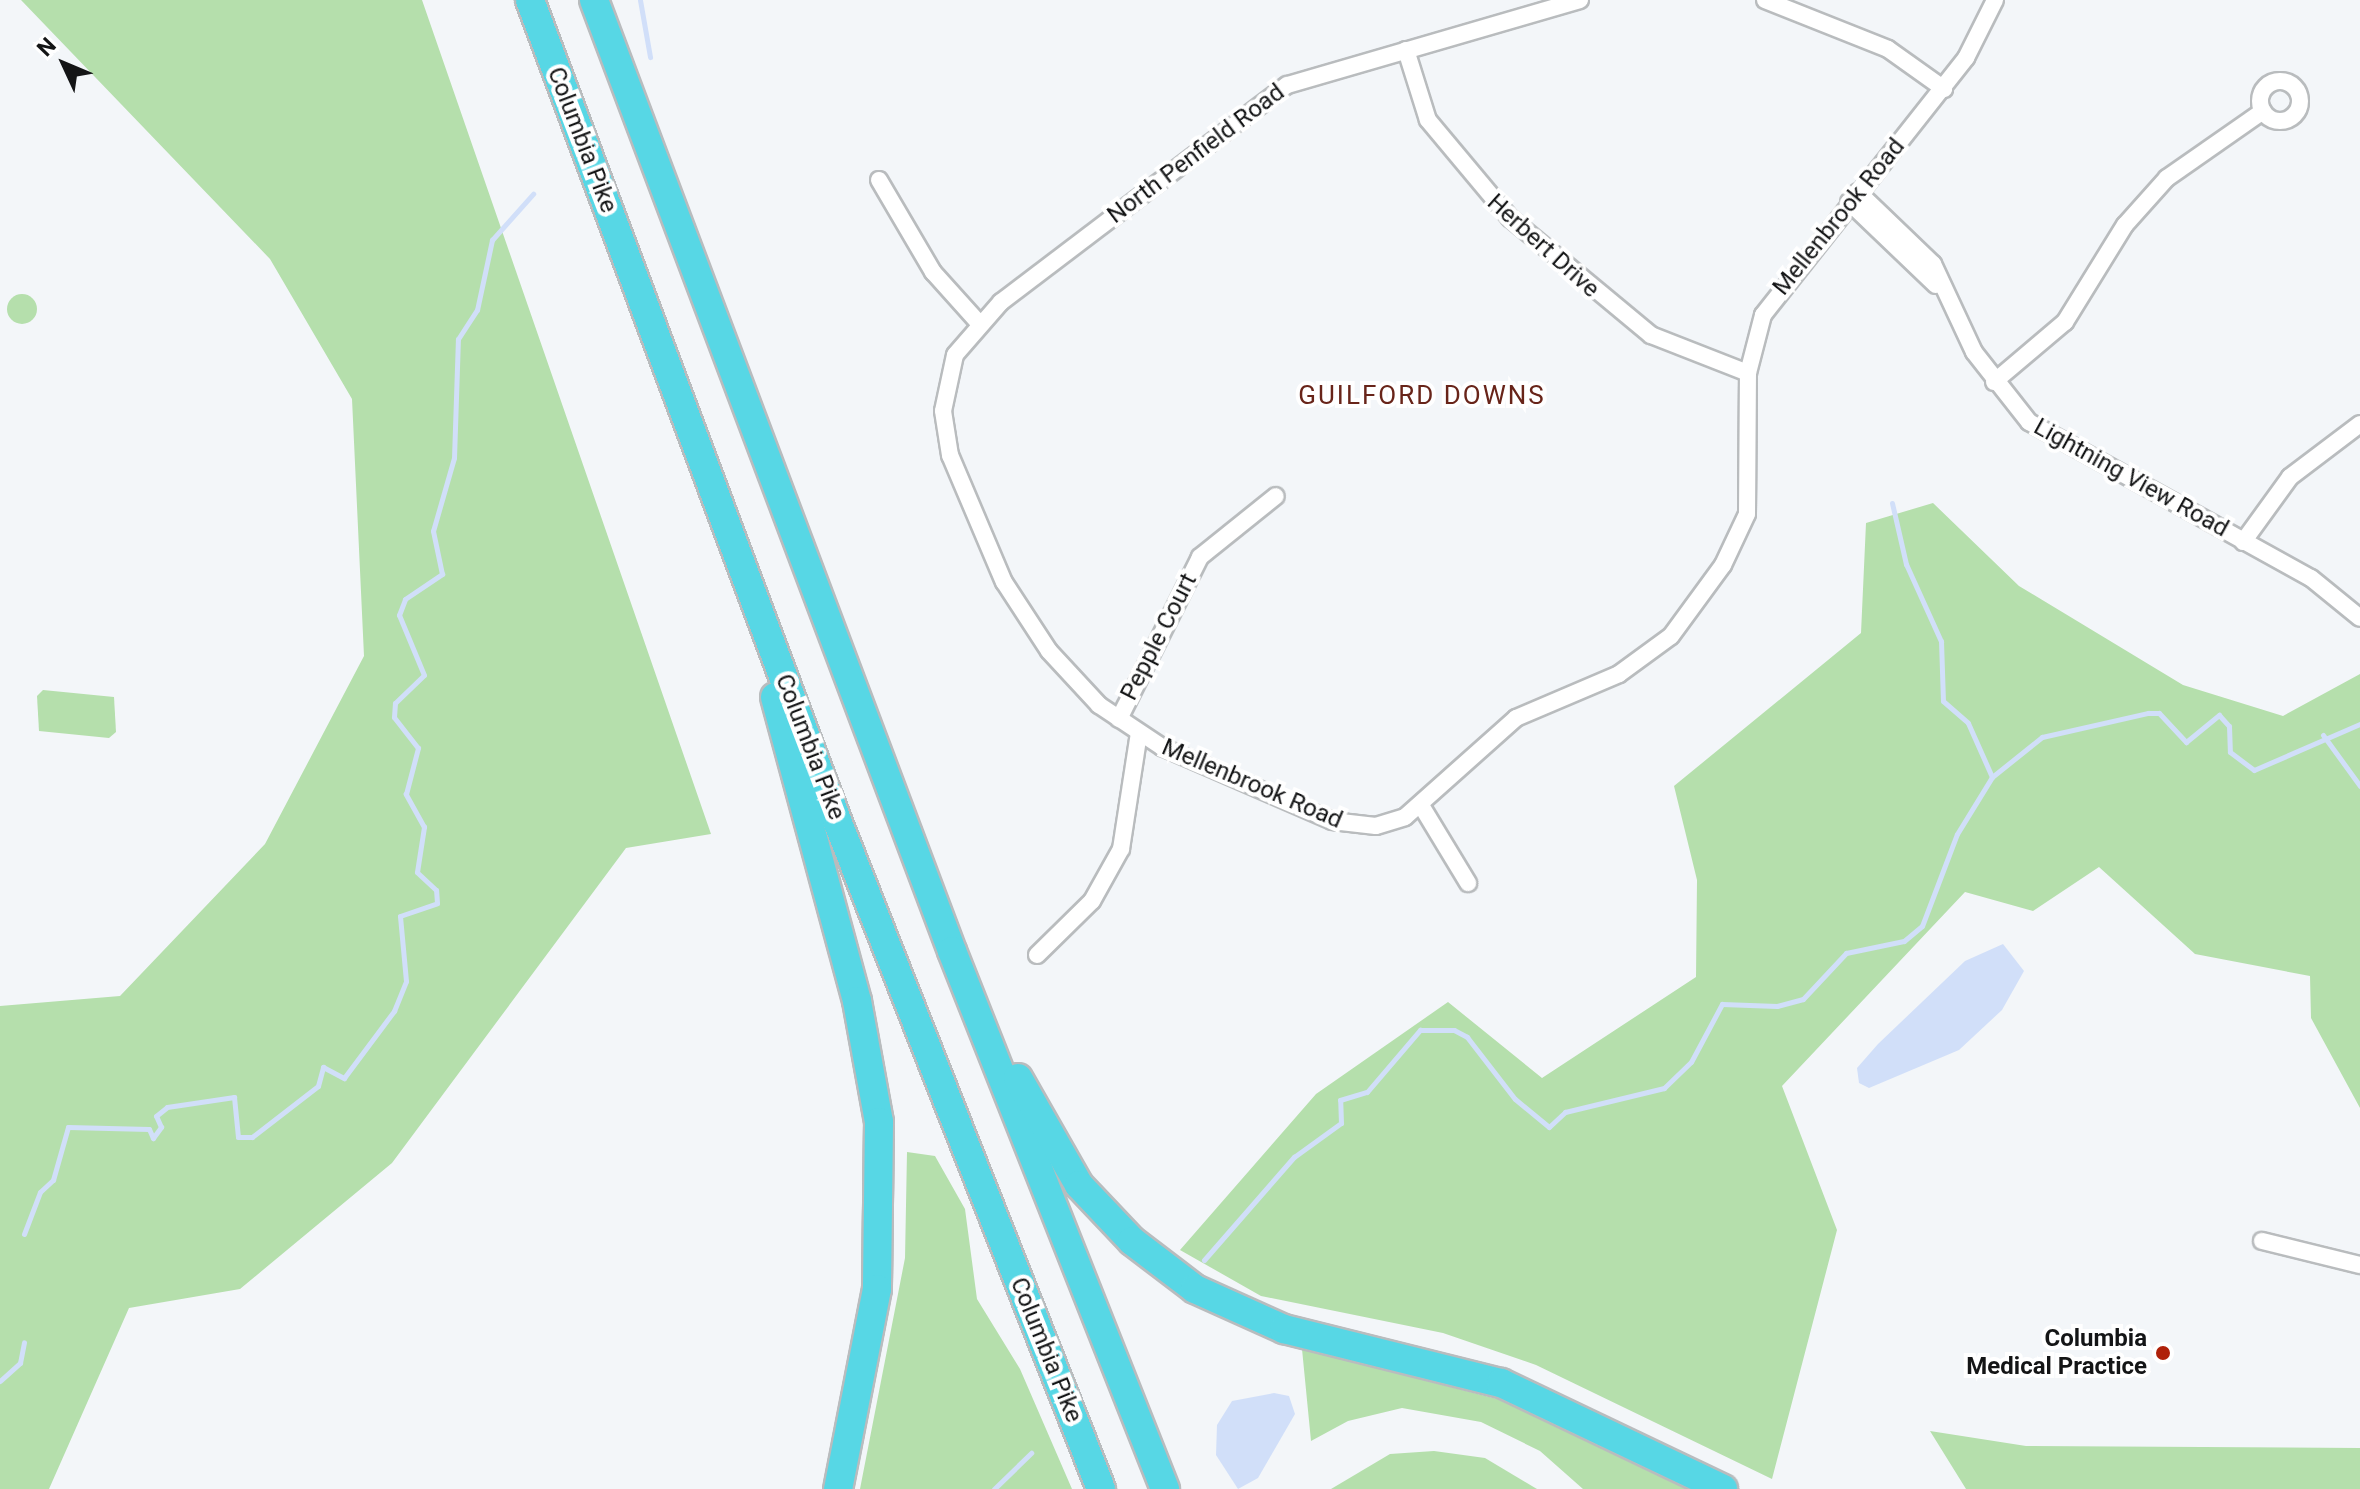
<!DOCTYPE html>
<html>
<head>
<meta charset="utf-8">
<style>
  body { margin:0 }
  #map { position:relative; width:2360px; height:1489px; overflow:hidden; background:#f3f6f9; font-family:Roboto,sans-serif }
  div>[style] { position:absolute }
  .green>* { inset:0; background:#b5dfac }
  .round { border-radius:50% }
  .water>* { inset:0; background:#d1dff9 }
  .stream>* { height:5px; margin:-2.5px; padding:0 2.5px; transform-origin:2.5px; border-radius:2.5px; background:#d1dff9 }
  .roads { filter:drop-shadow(2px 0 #b9bcbe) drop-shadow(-2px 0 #b9bcbe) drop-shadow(0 2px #b9bcbe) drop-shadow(0 -2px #b9bcbe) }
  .street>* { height:16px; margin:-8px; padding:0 8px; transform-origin:8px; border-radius:8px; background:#fff }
  .street>.ring { margin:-8px; padding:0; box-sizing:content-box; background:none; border:16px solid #fff; border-radius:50% }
  .highway>* { height:28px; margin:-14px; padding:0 14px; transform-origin:14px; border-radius:14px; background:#57d7e5 }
  .dots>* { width:22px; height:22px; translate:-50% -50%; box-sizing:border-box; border:4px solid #fff; border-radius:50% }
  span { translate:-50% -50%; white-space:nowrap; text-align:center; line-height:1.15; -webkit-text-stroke:8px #fff; paint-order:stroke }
  .street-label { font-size:24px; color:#141516 }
  .poi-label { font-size:24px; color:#141516; font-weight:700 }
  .right { translate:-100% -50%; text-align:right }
  .neighbourhood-label { font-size:26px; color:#682419; letter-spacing:2px }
  .north { position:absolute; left:24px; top:24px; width:80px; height:80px; -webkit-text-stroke:6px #fff; paint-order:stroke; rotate:314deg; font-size:22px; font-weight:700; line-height:32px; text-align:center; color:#141516 }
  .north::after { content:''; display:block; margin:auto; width:28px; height:36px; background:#141516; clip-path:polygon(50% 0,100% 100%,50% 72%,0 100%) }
</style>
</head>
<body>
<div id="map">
  <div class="green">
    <i style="clip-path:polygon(21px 0,422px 0,711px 834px,626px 848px,392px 1163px,240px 1289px,129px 1308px,49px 1489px,0 1489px,0 1006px,120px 996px,265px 844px,364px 656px,352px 399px,270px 259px)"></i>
    <i class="round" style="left:7px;top:294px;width:30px;height:30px"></i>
    <i style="clip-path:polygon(1933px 503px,2019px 586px,2183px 685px,2283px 716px,2360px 674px,2360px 1108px,2311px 1018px,2310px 976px,2195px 954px,2099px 867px,2033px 911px,1965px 892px,1782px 1086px,1837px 1230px,1772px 1479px,1536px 1365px,1443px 1333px,1261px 1296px,1180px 1250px,1316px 1094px,1448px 1002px,1542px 1078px,1696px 977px,1697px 880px,1674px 786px,1861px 633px,1866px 523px)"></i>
    <i style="clip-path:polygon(43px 690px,114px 697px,116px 732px,109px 738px,39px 731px,37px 696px)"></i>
    <i style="clip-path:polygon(907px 1152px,935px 1156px,965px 1209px,977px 1299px,1020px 1369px,1072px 1489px,860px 1489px,905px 1258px)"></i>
    <i style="clip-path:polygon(1302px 1349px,1513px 1403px,1687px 1489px,1583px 1489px,1540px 1451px,1481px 1422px,1402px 1408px,1348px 1421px,1311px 1441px)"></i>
    <i style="clip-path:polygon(1930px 1431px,2026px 1446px,2360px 1448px,2360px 1489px,1966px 1489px)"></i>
    <i style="clip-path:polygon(1434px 1451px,1485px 1458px,1537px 1489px,1331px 1489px,1390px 1454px)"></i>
  </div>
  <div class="water">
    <i style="clip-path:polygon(2003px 944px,2024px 971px,2002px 1010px,1959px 1050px,1869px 1088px,1859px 1083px,1857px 1068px,1878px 1044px,1965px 961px)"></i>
    <i style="clip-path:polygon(1274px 1393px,1289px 1396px,1295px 1414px,1258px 1478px,1238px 1489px,1216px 1455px,1217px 1425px,1232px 1401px)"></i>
  </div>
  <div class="stream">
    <i style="left:640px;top:0;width:58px;rotate:80deg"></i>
    <i style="left:1892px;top:503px;width:63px;rotate:77.1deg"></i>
    <i style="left:1906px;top:564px;width:85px;rotate:65.6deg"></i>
    <i style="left:1941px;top:641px;width:60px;rotate:88.1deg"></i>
    <i style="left:1943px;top:701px;width:33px;rotate:41deg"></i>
    <i style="left:1968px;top:723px;width:59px;rotate:66deg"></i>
    <i style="left:2323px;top:735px;width:63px;rotate:54deg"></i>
    <i style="left:24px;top:1234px;width:45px;rotate:-69.1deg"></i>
    <i style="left:40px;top:1192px;width:18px;rotate:-43deg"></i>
    <i style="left:53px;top:1180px;width:55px;rotate:-74.2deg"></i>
    <i style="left:68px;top:1127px;width:81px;rotate:1.4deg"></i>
    <i style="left:149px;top:1129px;width:10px;rotate:66deg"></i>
    <i style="left:153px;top:1138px;width:14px;rotate:-54deg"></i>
    <i style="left:161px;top:1127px;width:12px;rotate:-114deg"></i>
    <i style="left:156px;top:1116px;width:14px;rotate:-39deg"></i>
    <i style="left:167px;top:1107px;width:68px;rotate:-8.5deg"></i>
    <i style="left:234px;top:1097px;width:40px;rotate:84.3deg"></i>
    <i style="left:238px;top:1137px;width:14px"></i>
    <i style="left:252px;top:1137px;width:83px;rotate:-37.7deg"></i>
    <i style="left:318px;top:1086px;width:20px;rotate:-75deg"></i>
    <i style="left:323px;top:1067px;width:24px;rotate:28deg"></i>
    <i style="left:344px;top:1078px;width:84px;rotate:-53.3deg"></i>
    <i style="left:394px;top:1011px;width:32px;rotate:-68deg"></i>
    <i style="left:406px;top:981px;width:65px;rotate:-95.3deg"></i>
    <i style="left:400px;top:916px;width:39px;rotate:-19deg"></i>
    <i style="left:437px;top:903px;width:13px;rotate:-94deg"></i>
    <i style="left:436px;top:890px;width:26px;rotate:-137deg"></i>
    <i style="left:417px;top:872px;width:46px;rotate:-81.2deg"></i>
    <i style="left:424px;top:827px;width:38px;rotate:-119deg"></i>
    <i style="left:406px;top:794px;width:48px;rotate:-75.4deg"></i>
    <i style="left:418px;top:748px;width:39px;rotate:-128deg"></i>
    <i style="left:394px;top:717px;width:14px;rotate:-86deg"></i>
    <i style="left:395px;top:703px;width:40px;rotate:-44deg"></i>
    <i style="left:424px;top:675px;width:65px;rotate:-112.6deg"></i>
    <i style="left:399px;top:615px;width:17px;rotate:-69deg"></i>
    <i style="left:405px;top:599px;width:45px;rotate:-34deg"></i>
    <i style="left:442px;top:574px;width:44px;rotate:-101.8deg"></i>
    <i style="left:433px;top:531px;width:76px;rotate:-74deg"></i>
    <i style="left:454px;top:458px;width:119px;rotate:-88.1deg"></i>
    <i style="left:458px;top:339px;width:35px;rotate:-57deg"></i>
    <i style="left:477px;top:310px;width:72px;rotate:-77.9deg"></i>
    <i style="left:492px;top:240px;width:62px;rotate:-48.3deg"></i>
    <i style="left:1204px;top:1260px;width:137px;rotate:-48.9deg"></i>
    <i style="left:1294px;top:1157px;width:58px;rotate:-35.9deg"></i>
    <i style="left:1341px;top:1123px;width:23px;rotate:-92deg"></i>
    <i style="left:1340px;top:1100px;width:28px;rotate:-17deg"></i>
    <i style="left:1367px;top:1092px;width:82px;rotate:-49.5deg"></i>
    <i style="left:1420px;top:1030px;width:34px"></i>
    <i style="left:1454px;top:1030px;width:15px;rotate:28deg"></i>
    <i style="left:1467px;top:1037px;width:78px;rotate:52.3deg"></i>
    <i style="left:1515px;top:1099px;width:44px;rotate:39.5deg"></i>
    <i style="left:1549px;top:1127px;width:22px;rotate:-43deg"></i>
    <i style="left:1565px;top:1112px;width:102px;rotate:-13.6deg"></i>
    <i style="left:1664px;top:1088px;width:37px;rotate:-44deg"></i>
    <i style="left:1691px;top:1062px;width:66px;rotate:-61.9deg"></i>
    <i style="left:1722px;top:1004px;width:55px;rotate:2.1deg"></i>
    <i style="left:1777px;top:1006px;width:27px;rotate:-15deg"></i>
    <i style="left:1803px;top:999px;width:63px;rotate:-46.9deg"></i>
    <i style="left:1846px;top:953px;width:59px;rotate:-11.7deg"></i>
    <i style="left:1904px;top:941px;width:23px;rotate:-40deg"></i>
    <i style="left:1922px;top:926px;width:98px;rotate:-69.2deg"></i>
    <i style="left:1957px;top:834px;width:67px;rotate:-58.4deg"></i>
    <i style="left:1992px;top:777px;width:64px;rotate:-38.7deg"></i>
    <i style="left:2042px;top:737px;width:109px;rotate:-12.8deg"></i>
    <i style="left:2148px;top:713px;width:11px"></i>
    <i style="left:2159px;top:713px;width:40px;rotate:47deg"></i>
    <i style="left:2186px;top:742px;width:43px;rotate:-39.3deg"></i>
    <i style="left:2219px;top:715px;width:15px;rotate:48deg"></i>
    <i style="left:2229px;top:726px;width:26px;rotate:88deg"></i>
    <i style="left:2230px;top:752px;width:30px;rotate:37deg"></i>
    <i style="left:2254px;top:770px;width:116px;rotate:-23.5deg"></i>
    <i style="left:0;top:1381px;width:27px;rotate:-42deg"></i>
    <i style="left:20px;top:1363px;width:21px;rotate:-79deg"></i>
    <i style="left:994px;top:1489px;width:52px;rotate:-44.2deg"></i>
  </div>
  <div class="roads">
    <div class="street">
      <i style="left:1580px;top:0;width:305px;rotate:163.8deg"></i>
      <i style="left:1287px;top:85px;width:359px;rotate:142.8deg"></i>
      <i style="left:1001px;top:302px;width:70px;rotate:131deg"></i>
      <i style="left:955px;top:355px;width:57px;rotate:102.1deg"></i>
      <i style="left:943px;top:411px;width:45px;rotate:81deg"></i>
      <i style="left:950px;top:455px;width:138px;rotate:67deg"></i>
      <i style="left:1004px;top:582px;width:82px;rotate:56.9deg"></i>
      <i style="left:1049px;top:651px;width:74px;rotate:47.2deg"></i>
      <i style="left:1099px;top:705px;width:76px;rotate:33.7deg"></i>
      <i style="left:1162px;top:747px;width:185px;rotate:23.5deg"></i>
      <i style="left:1332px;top:821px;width:44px;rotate:6.5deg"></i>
      <i style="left:1376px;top:826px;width:30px;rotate:-17deg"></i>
      <i style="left:1405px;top:817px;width:149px;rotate:-41.7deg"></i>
      <i style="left:1516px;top:718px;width:112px;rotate:-23.1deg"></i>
      <i style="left:1619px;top:674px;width:64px;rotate:-36.2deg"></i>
      <i style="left:1671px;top:636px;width:88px;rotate:-53.8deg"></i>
      <i style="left:1723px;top:565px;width:56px;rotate:-64.8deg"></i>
      <i style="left:1747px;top:514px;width:141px;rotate:-89.6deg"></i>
      <i style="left:1748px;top:373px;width:60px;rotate:-75.5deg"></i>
      <i style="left:1763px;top:315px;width:328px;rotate:-51.7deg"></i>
      <i style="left:1966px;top:58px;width:65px;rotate:-63.4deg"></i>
      <i style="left:1765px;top:0;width:132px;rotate:21.7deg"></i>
      <i style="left:1888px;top:49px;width:69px;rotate:35.5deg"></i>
      <i style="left:1406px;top:50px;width:73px;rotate:72.6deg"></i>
      <i style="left:1428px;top:120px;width:128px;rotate:50.1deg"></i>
      <i style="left:1510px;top:218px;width:183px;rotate:39.7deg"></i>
      <i style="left:1651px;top:335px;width:104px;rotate:21.4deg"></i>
      <i class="ring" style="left:2260px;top:81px;width:24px;height:24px"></i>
      <i style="left:879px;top:180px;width:107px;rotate:59.6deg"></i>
      <i style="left:933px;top:272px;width:67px;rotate:48deg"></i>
      <i style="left:1858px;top:192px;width:104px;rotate:43.8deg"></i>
      <i style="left:1933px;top:264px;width:97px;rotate:65deg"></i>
      <i style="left:1974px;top:352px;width:89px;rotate:51.8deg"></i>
      <i style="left:2029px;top:422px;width:322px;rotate:29deg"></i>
      <i style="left:2311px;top:578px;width:63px;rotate:39.2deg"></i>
      <i style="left:1849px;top:202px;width:120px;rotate:43.7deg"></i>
      <i style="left:1994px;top:382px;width:93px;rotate:-40.2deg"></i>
      <i style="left:2065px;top:322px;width:114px;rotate:-58.3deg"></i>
      <i style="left:2125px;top:225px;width:63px;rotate:-48.2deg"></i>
      <i style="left:2167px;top:178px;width:117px;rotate:-34.9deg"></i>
      <i style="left:2243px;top:542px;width:80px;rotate:-54.1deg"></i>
      <i style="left:2290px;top:477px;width:88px;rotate:-37.1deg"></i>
      <i style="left:1119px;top:719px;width:181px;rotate:-63.4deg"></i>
      <i style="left:1200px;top:557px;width:97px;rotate:-38.8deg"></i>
      <i style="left:1422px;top:807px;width:89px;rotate:58.8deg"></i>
      <i style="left:1037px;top:955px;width:77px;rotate:-44.5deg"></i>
      <i style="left:1092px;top:901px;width:60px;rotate:-60.9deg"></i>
      <i style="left:1121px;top:849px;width:117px;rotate:-81.2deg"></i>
      <i style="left:2262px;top:1241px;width:101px;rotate:13.8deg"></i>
    </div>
    <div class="highway">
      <i style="left:530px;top:0;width:879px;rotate:69.48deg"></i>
      <i style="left:838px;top:823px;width:716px;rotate:68.45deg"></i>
      <i style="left:594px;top:0;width:1016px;rotate:69.37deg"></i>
      <i style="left:952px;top:951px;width:579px;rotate:68.4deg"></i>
      <i style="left:775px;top:697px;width:315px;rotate:74.9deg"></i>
      <i style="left:857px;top:1001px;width:123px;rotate:79.7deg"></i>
      <i style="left:879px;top:1122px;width:167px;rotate:90.7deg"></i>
      <i style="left:877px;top:1289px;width:204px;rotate:101deg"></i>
      <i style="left:1018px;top:1078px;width:123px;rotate:60.3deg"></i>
      <i style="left:1079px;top:1185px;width:77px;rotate:46.6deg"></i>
      <i style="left:1132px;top:1241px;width:79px;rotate:37.3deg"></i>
      <i style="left:1195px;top:1289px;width:98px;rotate:24.2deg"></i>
      <i style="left:1284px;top:1329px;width:224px;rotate:14deg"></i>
      <i style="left:1501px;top:1383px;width:246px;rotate:25.5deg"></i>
    </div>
  </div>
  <div class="dots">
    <i style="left:2163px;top:1353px;background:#af2109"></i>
  </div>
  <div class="street-label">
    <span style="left:582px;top:140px;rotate:69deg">Columbia Pike</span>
    <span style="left:1196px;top:154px;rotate:-37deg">North Penfield Road</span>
    <span style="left:1839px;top:217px;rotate:-51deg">Mellenbrook Road</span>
    <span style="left:1543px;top:246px;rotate:42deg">Herbert Drive</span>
    <span style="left:2131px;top:478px;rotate:29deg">Lightning View Road</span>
    <span style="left:1159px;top:637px;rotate:-63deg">Pepple Court</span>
    <span style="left:810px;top:747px;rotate:69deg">Columbia Pike</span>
    <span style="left:1252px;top:784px;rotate:23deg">Mellenbrook Road</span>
    <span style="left:1046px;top:1350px;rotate:68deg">Columbia Pike</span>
  </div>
  <div class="poi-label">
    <span class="right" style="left:2147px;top:1353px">Columbia<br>Medical Practice</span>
  </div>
  <div class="neighbourhood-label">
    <span style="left:1422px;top:396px">GUILFORD DOWNS</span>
  </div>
  <div class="north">N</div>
</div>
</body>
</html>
